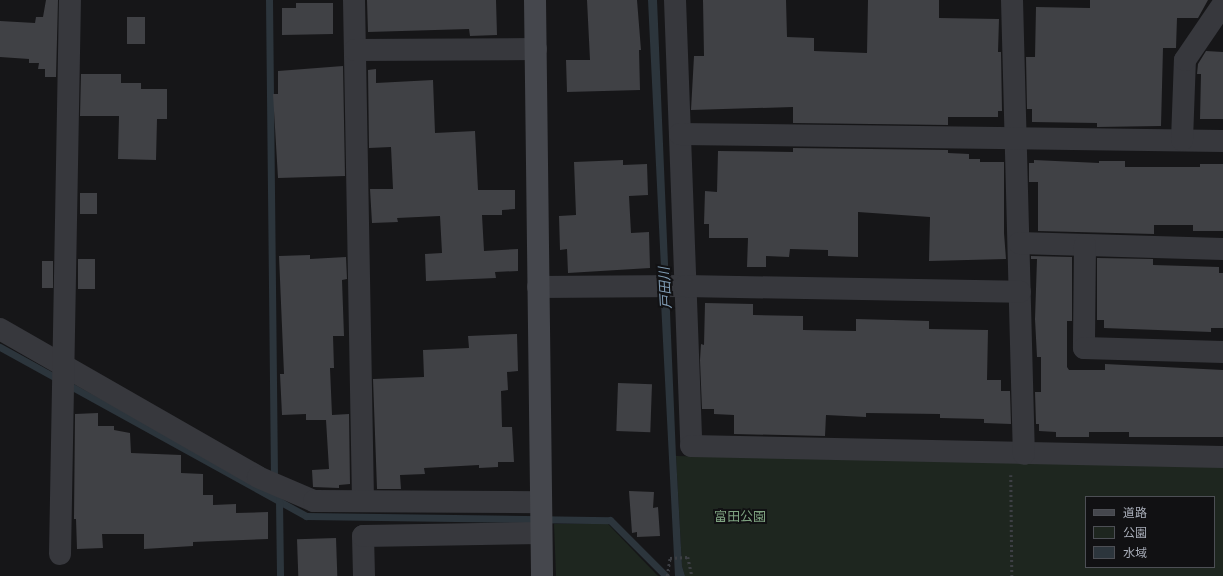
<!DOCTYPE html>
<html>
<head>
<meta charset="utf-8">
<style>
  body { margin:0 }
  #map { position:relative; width:1223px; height:576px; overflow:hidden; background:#161618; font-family:"Space Grotesk","Noto Sans JP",sans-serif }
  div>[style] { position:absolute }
  .green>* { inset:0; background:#1e261f }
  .water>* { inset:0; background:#2c353c }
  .stream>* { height:7px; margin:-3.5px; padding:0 3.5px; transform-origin:3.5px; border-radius:3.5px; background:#2c353c }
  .building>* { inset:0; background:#404145; transform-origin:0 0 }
  .path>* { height:2.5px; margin-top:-1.25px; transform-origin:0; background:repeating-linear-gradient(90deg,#3d3f44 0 2px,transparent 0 5px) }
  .street>* { height:22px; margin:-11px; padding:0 11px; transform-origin:11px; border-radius:11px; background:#37383d }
  .secondary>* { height:22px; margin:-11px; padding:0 11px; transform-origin:11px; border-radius:11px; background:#45474d }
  span { translate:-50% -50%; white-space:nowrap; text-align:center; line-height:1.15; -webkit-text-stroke:4px #111113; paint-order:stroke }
  .park-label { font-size:13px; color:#7fa381 }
  .water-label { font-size:14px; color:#7f9bb3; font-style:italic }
  .legend { position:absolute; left:1085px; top:496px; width:130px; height:72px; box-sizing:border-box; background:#111113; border:1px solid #4d4f55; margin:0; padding:5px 7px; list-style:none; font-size:12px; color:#a8adb8 }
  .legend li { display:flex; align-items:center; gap:8px; height:20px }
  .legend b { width:20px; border:1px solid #4d4f55 }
</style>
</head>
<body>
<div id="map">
  <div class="green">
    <i style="clip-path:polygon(evenodd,676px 456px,1223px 467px,1223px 576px,685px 576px,682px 566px,676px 456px,1086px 497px,1214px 497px,1214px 567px,1086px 567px,1086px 497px)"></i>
    <i style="clip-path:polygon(554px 524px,608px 524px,658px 576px,556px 576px)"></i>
  </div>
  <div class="water">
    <i style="clip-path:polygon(648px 0,657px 0,676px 456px,682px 566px,685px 576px,675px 576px,661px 302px,657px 294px,658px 275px,661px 268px)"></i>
  </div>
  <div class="stream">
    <i style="left:269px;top:0;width:476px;rotate:89.4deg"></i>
    <i style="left:0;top:347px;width:350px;rotate:28.9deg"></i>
    <i style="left:306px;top:516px;width:304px;rotate:0.8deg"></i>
    <i style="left:610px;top:520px;width:79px;rotate:45deg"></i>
    <i style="left:279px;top:501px;width:75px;rotate:89.2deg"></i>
  </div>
  <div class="building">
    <i style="clip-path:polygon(46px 0,58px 0,56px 77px,45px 77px,45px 69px,38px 69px,39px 63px,29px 63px,29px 59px,0 57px,0 21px,35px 23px,36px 17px,43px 17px)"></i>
    <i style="clip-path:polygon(367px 0,496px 0,497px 35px,470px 36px,469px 29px,368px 32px)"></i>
    <i style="clip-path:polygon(587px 0,637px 0,641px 50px,639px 50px,640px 90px,567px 92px,566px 60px,590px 60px)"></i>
    <i style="clip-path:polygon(703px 0,786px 0,787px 37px,814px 38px,814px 51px,867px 53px,868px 0,939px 0,939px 18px,999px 19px,998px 52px,1001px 52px,1002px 111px,998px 111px,998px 117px,948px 117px,948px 125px,793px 123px,793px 107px,691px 110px,694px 56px,704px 56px)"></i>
    <i style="clip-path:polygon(1090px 0,1208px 0,1198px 18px,1177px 18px,1176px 48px,1163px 48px,1161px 126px,1097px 127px,1097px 123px,1032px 122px,1032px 109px,1027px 109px,1026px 57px,1035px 57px,1036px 7px,1090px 8px)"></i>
    <i style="clip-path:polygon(296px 3px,333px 3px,333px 34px,282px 35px,282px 8px,296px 8px)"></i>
    <i style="left:127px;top:17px;width:18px;height:27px"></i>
    <i style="clip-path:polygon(1206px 51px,1223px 52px,1223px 119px,1200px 119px,1201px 74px,1197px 74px,1198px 64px)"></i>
    <i style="clip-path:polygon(343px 66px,345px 176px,278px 178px,273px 94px,278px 94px,278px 71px)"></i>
    <i style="clip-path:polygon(376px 69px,376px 83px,433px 80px,435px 133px,475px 131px,478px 190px,515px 190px,515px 209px,502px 210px,502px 215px,482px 215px,484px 251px,518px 249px,518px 271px,495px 272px,496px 278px,426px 281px,425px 254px,442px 253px,440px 216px,397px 218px,398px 222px,372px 223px,370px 189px,393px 189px,391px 147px,369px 148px,368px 70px)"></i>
    <i style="clip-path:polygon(81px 74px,121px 74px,121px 83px,141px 83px,141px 89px,167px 89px,167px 119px,157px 119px,156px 160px,118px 159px,119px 116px,80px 116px)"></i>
    <i style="clip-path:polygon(793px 148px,948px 150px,948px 153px,969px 154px,969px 159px,980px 159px,980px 162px,1004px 162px,1004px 233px,1006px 259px,929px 261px,930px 217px,858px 212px,858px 257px,828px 256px,828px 250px,790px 249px,789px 257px,766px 256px,766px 267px,747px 267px,748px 238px,709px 238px,709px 224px,704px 224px,705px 191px,717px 192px,718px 151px,793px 152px)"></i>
    <i style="clip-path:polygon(623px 160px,623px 165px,647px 164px,648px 195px,629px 196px,631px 233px,649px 232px,650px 268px,568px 273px,567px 249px,560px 250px,559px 216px,576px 215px,574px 162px)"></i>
    <i style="clip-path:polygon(1034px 160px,1099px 163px,1099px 161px,1125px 161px,1125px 167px,1200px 167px,1200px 164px,1223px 164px,1223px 231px,1193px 231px,1193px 225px,1154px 225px,1154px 234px,1038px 231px,1038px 182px,1029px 182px,1029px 163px,1034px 163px)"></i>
    <i style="left:80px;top:193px;width:17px;height:21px"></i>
    <i style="clip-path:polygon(310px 255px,310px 259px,346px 257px,347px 279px,342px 280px,344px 336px,333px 336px,334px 368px,330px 368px,332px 415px,349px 414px,350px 484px,339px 485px,339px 488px,313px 487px,312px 470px,329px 469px,326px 420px,306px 420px,306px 414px,282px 415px,280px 374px,284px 374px,279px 256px)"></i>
    <i style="clip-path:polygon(1031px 256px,1072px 257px,1072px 321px,1067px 321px,1067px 367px,1069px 370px,1105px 370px,1105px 364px,1223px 370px,1223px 437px,1129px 437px,1129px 432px,1089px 432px,1089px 437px,1056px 437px,1056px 432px,1039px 431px,1039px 424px,1036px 424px,1035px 392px,1041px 392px,1041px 357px,1037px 357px,1035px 319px,1037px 259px,1031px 259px)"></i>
    <i style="clip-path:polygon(1097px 258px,1153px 259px,1153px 265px,1219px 267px,1219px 273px,1223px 273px,1223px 328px,1211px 328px,1211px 332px,1104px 328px,1104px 320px,1097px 320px)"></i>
    <i style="left:78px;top:259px;width:17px;height:30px"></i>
    <i style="left:42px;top:261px;width:11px;height:27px"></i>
    <i style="clip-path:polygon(705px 303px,753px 304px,753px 315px,803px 316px,803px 330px,856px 331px,856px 319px,929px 321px,929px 329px,988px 330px,987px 380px,1001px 380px,1001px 391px,1010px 391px,1011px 424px,984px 423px,984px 419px,940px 418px,940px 414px,866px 413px,866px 417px,826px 415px,825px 436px,734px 434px,734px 415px,714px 414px,714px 409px,702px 409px,700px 360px,701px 344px,704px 345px)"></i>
    <i style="clip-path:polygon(517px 334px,518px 371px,507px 372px,508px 390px,501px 391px,502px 427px,512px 427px,514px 462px,498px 462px,498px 467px,479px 468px,479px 465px,424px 468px,425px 474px,400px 475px,401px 489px,377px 489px,373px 379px,424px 377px,423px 350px,469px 348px,468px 336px)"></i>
    <i style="left:618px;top:383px;width:34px;height:48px;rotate:2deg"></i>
    <i style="clip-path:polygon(98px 413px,98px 426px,114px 426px,114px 430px,130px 433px,131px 453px,181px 455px,181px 473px,203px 474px,203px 495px,213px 495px,213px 505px,236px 504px,236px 513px,268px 512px,268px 539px,193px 542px,193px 546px,144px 549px,144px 534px,102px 534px,103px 548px,77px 549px,76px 519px,74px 519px,75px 414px)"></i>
    <i style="clip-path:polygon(629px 491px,654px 492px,653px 508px,658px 507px,660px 536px,637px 537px,637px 532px,632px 533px)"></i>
    <i style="left:336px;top:538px;width:38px;height:39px;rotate:88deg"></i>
  </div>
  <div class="path">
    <i style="left:1011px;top:475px;width:101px;rotate:89.4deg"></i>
    <i style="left:667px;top:576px;width:18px;rotate:-81deg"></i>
    <i style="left:670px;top:558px;width:18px;rotate:-3deg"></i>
    <i style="left:688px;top:557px;width:19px;rotate:78deg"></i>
  </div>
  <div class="street">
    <i style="left:354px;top:0;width:501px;rotate:88.97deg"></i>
    <i style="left:675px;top:0;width:446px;rotate:87.9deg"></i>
    <i style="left:691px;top:446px;width:532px;rotate:1.18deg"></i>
    <i style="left:1012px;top:0;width:454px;rotate:88.5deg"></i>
    <i style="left:355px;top:50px;width:181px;rotate:-0.3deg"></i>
    <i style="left:680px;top:134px;width:543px;rotate:0.74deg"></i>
    <i style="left:1182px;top:140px;width:80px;rotate:-87.9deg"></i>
    <i style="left:1185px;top:60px;width:68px;rotate:-55.8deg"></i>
    <i style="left:1019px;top:243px;width:204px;rotate:1.7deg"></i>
    <i style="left:1085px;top:245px;width:103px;rotate:90.6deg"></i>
    <i style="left:1084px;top:348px;width:139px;rotate:1.6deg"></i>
    <i style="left:538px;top:287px;width:147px;rotate:-0.4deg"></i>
    <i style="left:685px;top:286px;width:335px;rotate:1deg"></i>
    <i style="left:0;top:329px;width:297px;rotate:29.8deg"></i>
    <i style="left:258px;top:477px;width:61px;rotate:23.2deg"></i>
    <i style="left:314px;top:501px;width:227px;rotate:0.3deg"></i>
    <i style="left:60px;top:554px;width:554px;rotate:-88.97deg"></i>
    <i style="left:364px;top:576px;width:40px;rotate:-91.4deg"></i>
    <i style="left:363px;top:536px;width:178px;rotate:-1deg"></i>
  </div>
  <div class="secondary">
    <i style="left:535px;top:0;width:576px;rotate:89.3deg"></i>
  </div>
  <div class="park-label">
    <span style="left:740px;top:517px">富田公園</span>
  </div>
  <div class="water-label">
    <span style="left:665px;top:288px;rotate:-93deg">戸田川</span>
  </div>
  <ul class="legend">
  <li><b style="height:5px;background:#45474d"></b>道路</li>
  <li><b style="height:11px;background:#1e261f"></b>公園</li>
  <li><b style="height:11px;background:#2c353c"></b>水域</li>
  </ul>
</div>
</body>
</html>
